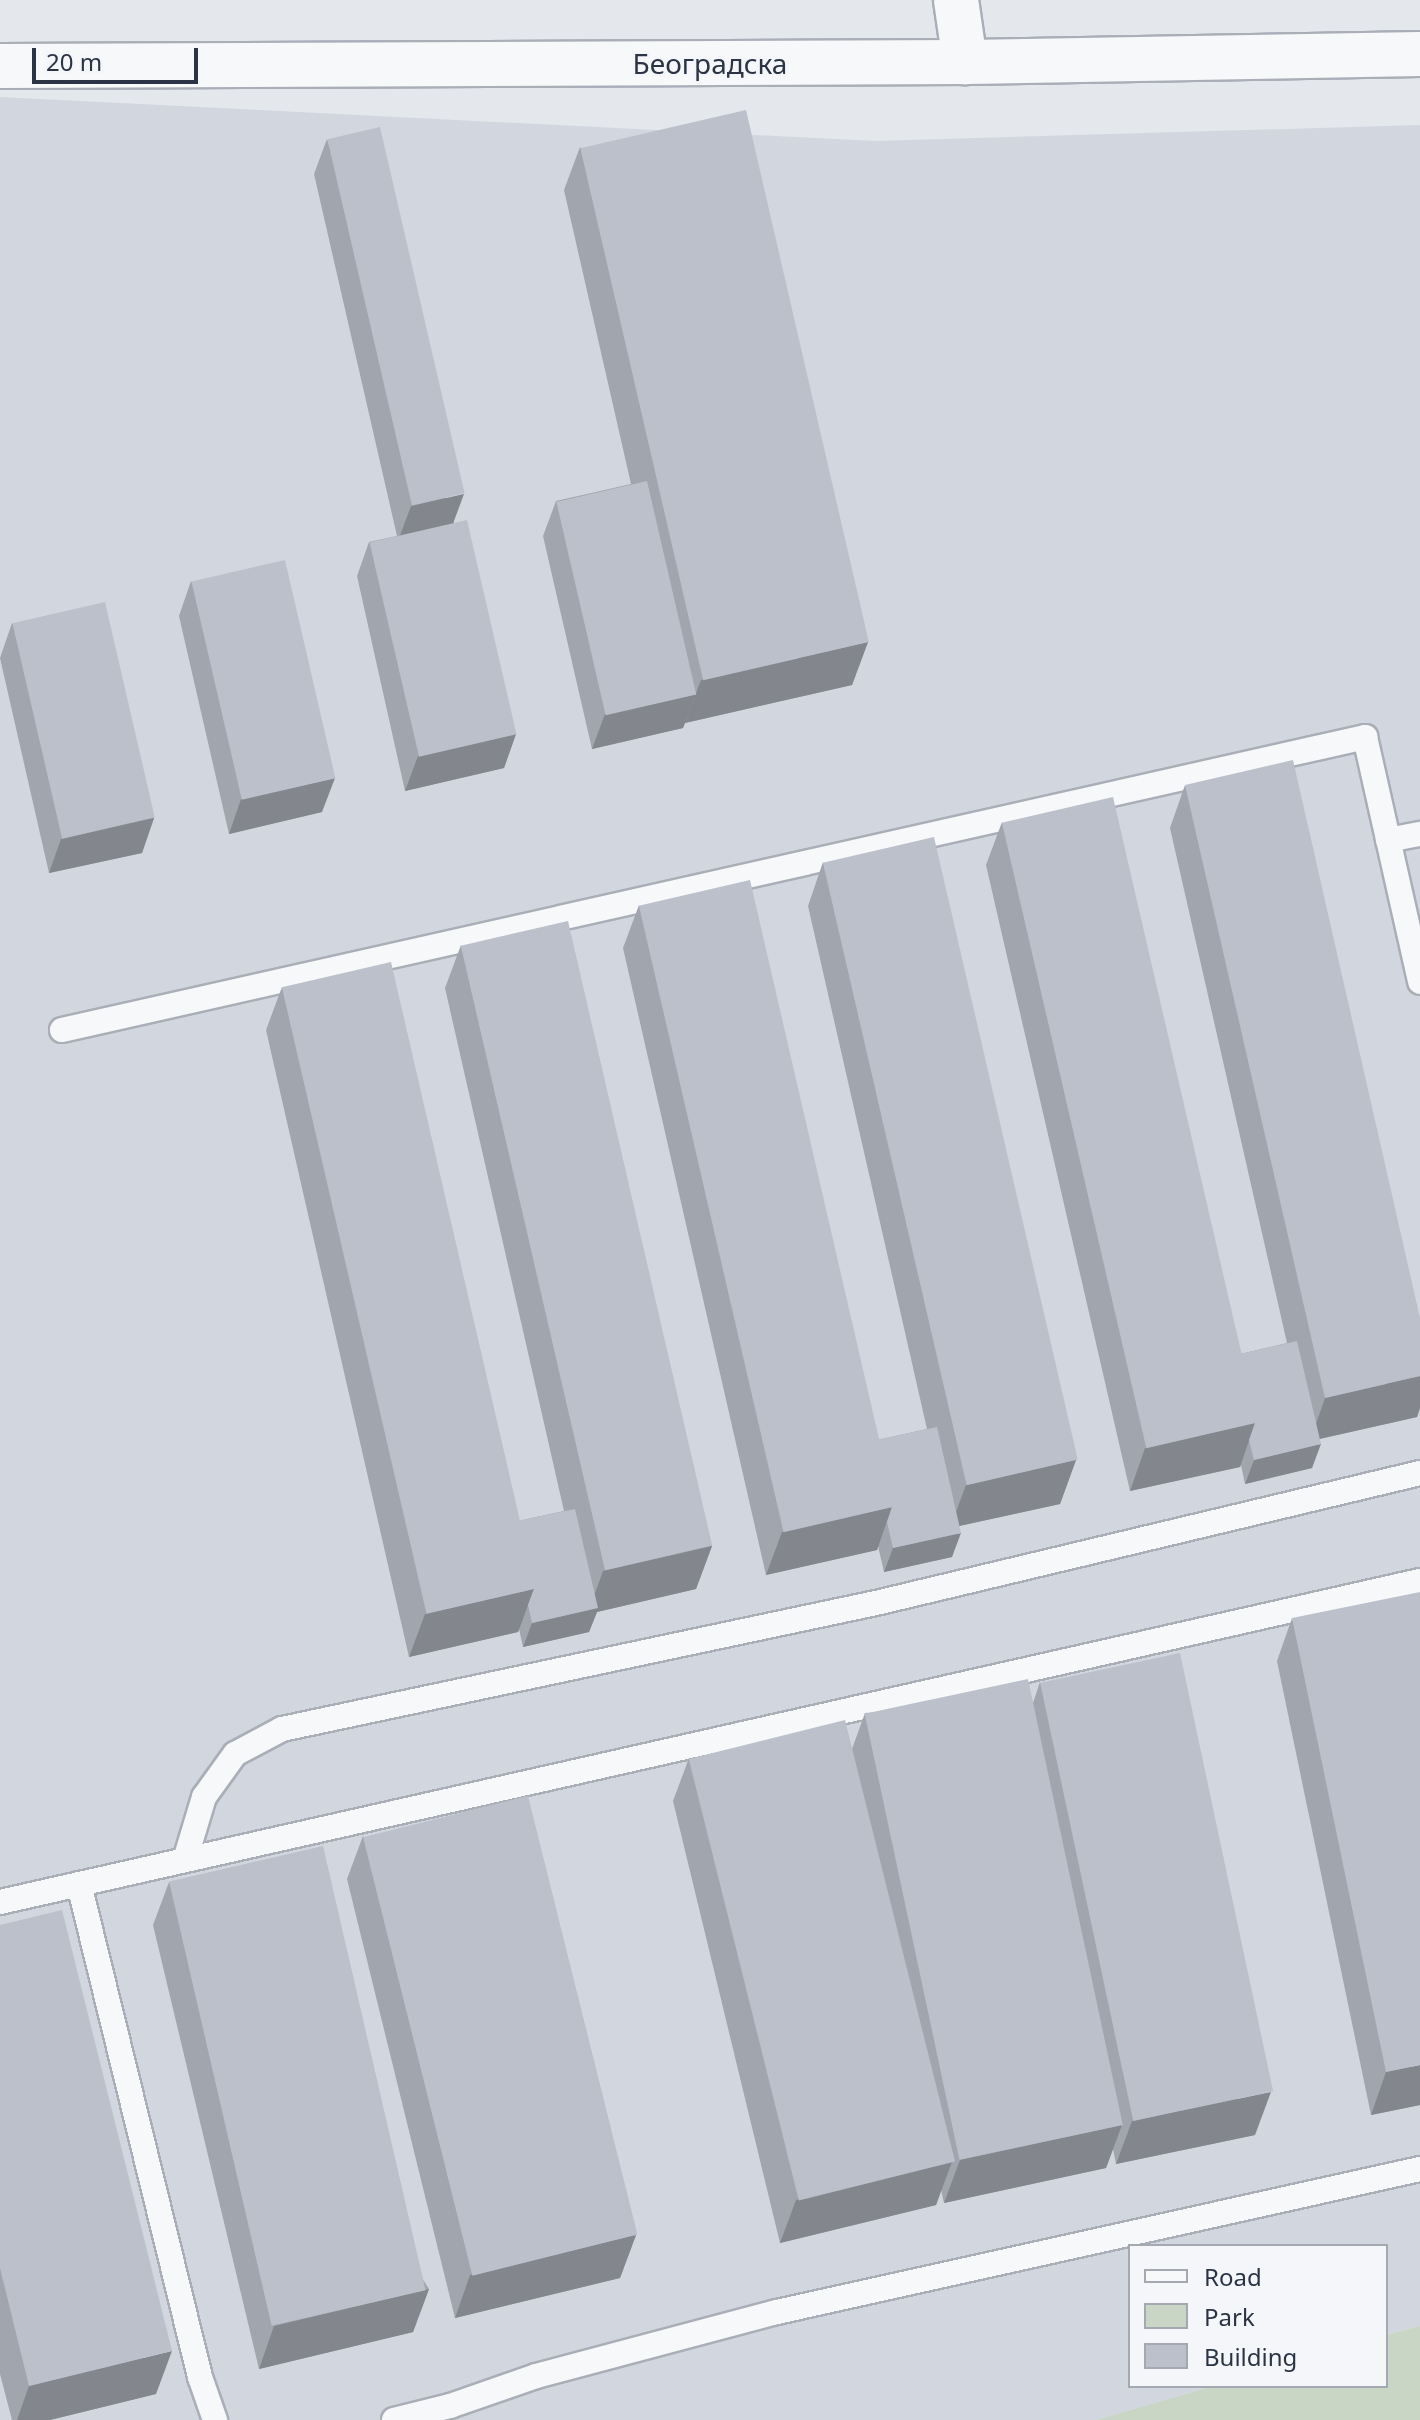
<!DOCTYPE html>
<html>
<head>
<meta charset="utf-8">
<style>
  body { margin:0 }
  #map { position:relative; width:1420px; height:2420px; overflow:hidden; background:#e4e7ec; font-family:"Noto Sans",sans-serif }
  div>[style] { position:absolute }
  .built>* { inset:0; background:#d2d6de }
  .green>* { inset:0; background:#c9d6c5 }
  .roads { filter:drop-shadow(2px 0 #a9aeb7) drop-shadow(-2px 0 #a9aeb7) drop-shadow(0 2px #a9aeb7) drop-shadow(0 -2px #a9aeb7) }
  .service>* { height:24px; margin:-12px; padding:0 12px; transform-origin:12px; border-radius:12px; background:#f7f8fa }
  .minor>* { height:44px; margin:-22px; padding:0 22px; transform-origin:22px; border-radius:22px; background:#f7f8fa }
  .wall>* { inset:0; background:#a1a5ae }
  .shaded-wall>* { inset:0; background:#83868d }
  .building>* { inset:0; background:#bbc0ca; transform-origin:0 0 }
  span { translate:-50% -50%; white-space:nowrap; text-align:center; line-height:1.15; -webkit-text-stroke:6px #f4f6f9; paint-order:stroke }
  .street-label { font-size:28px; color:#2b3445 }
  .legend { position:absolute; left:1128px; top:2244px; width:260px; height:144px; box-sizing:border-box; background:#f4f6f9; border:2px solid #a4a8b1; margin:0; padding:10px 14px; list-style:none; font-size:24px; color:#2b3445 }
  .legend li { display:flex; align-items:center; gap:16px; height:40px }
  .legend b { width:40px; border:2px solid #a4a8b1 }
  .scale { position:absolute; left:32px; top:48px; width:166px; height:36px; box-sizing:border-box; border:4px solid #2b3445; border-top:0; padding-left:10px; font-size:24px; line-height:28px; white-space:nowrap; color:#2b3445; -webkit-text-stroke:6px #f4f6f9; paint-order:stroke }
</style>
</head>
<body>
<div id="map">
  <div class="built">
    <i style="clip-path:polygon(0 97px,875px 141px,1420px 125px,1420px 2326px,1386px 2335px,1386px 2246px,1130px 2246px,1130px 2386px,1213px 2386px,1096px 2420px,0 2420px)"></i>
  </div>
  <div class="green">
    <i style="clip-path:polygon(1420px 2326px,1420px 2420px,1096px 2420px,1213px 2386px,1386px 2386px,1386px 2335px)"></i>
  </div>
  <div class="roads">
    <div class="service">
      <i style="left:1388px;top:840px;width:33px;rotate:-11deg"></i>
      <i style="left:62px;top:1030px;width:1336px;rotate:-12.67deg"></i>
      <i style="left:1365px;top:737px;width:251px;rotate:77.3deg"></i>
      <i style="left:185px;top:1860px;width:66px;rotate:-73.2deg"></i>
      <i style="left:204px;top:1797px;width:53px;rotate:-54.2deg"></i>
      <i style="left:235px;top:1754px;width:53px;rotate:-28deg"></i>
      <i style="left:282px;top:1729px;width:607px;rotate:-11.98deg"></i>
      <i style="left:876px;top:1603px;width:559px;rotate:-13.44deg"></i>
      <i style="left:79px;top:1884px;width:508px;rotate:76.21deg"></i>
      <i style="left:200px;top:2377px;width:46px;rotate:70.8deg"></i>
      <i style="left:0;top:1902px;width:1456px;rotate:-12.74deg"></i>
      <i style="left:394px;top:2420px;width:58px;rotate:-14deg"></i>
      <i style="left:450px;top:2406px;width:91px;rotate:-19.2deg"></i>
      <i style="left:536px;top:2376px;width:249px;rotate:-14.9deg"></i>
      <i style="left:777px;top:2312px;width:659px;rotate:-12.54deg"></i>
    </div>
    <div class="minor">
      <i style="left:956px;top:0;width:63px;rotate:81.7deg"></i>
      <i style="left:0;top:66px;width:965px;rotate:-0.24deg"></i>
      <i style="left:965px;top:62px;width:455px;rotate:-1deg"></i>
    </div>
  </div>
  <div class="wall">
    <i style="clip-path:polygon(327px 139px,454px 523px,516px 734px,504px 768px,405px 791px,357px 576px,369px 542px,397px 536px,314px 174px)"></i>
    <i style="clip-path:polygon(580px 147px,868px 642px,852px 685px,685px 723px,683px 728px,592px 749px,543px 536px,556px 501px,631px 484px,564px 190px)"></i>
    <i style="clip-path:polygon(191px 581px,322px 812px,229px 834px,179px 616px)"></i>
    <i style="clip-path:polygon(12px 623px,154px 818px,142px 853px,49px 873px,0 658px)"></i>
    <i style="clip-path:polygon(1185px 785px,1420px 1318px,1420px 1408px,1417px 1417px,1320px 1439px,1312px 1468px,1245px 1484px,1241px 1465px,1240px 1467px,1130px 1491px,986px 865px,1002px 822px,1240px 1354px,1287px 1343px,1170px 828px)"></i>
    <i style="clip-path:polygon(823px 862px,1076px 1460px,1060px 1504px,959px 1526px,952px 1557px,884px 1572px,878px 1546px,877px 1550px,766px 1575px,623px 948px,639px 905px,877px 1440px,927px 1429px,808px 906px)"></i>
    <i style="clip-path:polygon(461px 945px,712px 1546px,696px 1589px,597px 1612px,589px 1632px,523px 1647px,519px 1629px,518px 1632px,409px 1657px,266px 1030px,282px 987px,518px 1521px,564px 1511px,445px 988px)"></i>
    <i style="clip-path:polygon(1292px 1618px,1420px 2105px,1371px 2115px,1277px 1661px)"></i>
    <i style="clip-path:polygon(1040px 1682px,1255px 2135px,1116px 2164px,1113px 2149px,1106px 2168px,944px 2203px,941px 2190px,936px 2205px,780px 2243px,673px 1801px,689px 1758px,852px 1749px,865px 1713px,1033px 1703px)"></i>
    <i style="clip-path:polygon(363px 1836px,636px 2235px,620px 2278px,455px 2318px,347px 1879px)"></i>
    <i style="clip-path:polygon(169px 1882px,429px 2289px,413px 2332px,259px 2369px,153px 1925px)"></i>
    <i style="clip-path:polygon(0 1925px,156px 2394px,50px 2420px,12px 2420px,0 2374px)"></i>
  </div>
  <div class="shaded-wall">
    <i style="clip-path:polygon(464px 494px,451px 529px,398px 541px,411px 506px)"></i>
    <i style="clip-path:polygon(868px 642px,852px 685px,685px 723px,701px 680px)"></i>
    <i style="clip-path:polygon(696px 694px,683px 728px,592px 749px,605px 714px)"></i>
    <i style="clip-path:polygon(516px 734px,504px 768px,405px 791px,418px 756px)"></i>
    <i style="clip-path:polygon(335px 778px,322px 812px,229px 834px,241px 799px)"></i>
    <i style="clip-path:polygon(154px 818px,142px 853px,49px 873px,61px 839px)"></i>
    <i style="clip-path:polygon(1420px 1376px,1420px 1408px,1417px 1417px,1310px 1441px,1325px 1398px)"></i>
    <i style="clip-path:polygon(1255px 1423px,1240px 1467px,1130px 1491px,1145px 1448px)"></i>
    <i style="clip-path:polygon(1321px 1444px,1312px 1468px,1245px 1484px,1254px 1460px)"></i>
    <i style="clip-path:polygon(1076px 1460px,1060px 1504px,950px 1528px,966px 1485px)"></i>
    <i style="clip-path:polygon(892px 1507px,877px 1550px,766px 1575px,782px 1532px)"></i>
    <i style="clip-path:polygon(961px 1533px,952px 1557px,884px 1572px,893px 1548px)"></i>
    <i style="clip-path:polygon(712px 1546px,696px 1589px,597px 1612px,589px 1632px,523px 1647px,532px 1623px,589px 1610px,603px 1571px)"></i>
    <i style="clip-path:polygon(534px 1589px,518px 1632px,409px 1657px,425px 1614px)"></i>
    <i style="clip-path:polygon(1420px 2065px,1420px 2105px,1371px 2115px,1386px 2072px)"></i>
    <i style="clip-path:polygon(1271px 2092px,1255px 2135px,1116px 2164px,1132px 2121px)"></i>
    <i style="clip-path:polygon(1122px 2125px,1106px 2168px,944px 2203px,960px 2160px)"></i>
    <i style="clip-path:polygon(952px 2162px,936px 2205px,780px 2243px,796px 2200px)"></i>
    <i style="clip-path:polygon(636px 2235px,620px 2278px,455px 2318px,470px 2275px)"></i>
    <i style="clip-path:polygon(429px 2289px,413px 2332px,259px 2369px,274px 2326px)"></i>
    <i style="clip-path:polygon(172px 2351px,156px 2394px,50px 2420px,17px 2420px,29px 2386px)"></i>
  </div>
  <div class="building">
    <i style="left:746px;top:110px;width:546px;height:170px;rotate:77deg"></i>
    <i style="left:380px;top:127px;width:376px;height:54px;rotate:77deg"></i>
    <i style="left:647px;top:481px;width:219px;height:93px;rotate:77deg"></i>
    <i style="left:467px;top:520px;width:220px;height:100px;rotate:77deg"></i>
    <i style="left:285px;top:560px;width:224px;height:96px;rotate:77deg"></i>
    <i style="left:105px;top:602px;width:221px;height:95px;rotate:77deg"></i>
    <i style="clip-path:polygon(1293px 760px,1420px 1318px,1420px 1376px,1325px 1398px,1185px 785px)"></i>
    <i style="left:1113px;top:797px;width:642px;height:114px;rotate:77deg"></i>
    <i style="left:934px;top:837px;width:639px;height:114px;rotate:77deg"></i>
    <i style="left:750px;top:880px;width:643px;height:114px;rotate:77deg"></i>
    <i style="left:568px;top:921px;width:641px;height:110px;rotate:77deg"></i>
    <i style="left:391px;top:962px;width:643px;height:112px;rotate:77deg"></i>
    <i style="clip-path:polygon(1297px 1341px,1321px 1444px,1254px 1460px,1249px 1440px,1255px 1423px,1240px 1354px)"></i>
    <i style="clip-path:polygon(937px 1427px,961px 1533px,893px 1548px,887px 1522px,892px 1507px,877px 1440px)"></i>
    <i style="clip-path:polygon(575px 1509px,598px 1608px,532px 1623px,528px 1605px,534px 1589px,518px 1521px)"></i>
    <i style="clip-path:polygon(1420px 1592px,1420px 2065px,1386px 2072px,1292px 1618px)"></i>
    <i style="left:1180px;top:1653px;width:448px;height:143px;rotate:78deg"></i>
    <i style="left:1028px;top:1679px;width:456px;height:167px;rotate:78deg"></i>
    <i style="left:845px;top:1720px;width:455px;height:161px;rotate:76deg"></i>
    <i style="left:528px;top:1796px;width:452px;height:170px;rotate:76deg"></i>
    <i style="left:323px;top:1846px;width:456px;height:158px;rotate:77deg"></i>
    <i style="clip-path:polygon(62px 1910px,172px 2351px,29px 2386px,0 2268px,0 1925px)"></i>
  </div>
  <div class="street-label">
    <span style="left:710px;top:63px">Београдска</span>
  </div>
  <ul class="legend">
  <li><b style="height:10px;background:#f7f8fa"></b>Road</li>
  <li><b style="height:22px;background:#c9d6c5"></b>Park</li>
  <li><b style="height:22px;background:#bbc0ca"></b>Building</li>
  </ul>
  <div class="scale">20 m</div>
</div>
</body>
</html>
